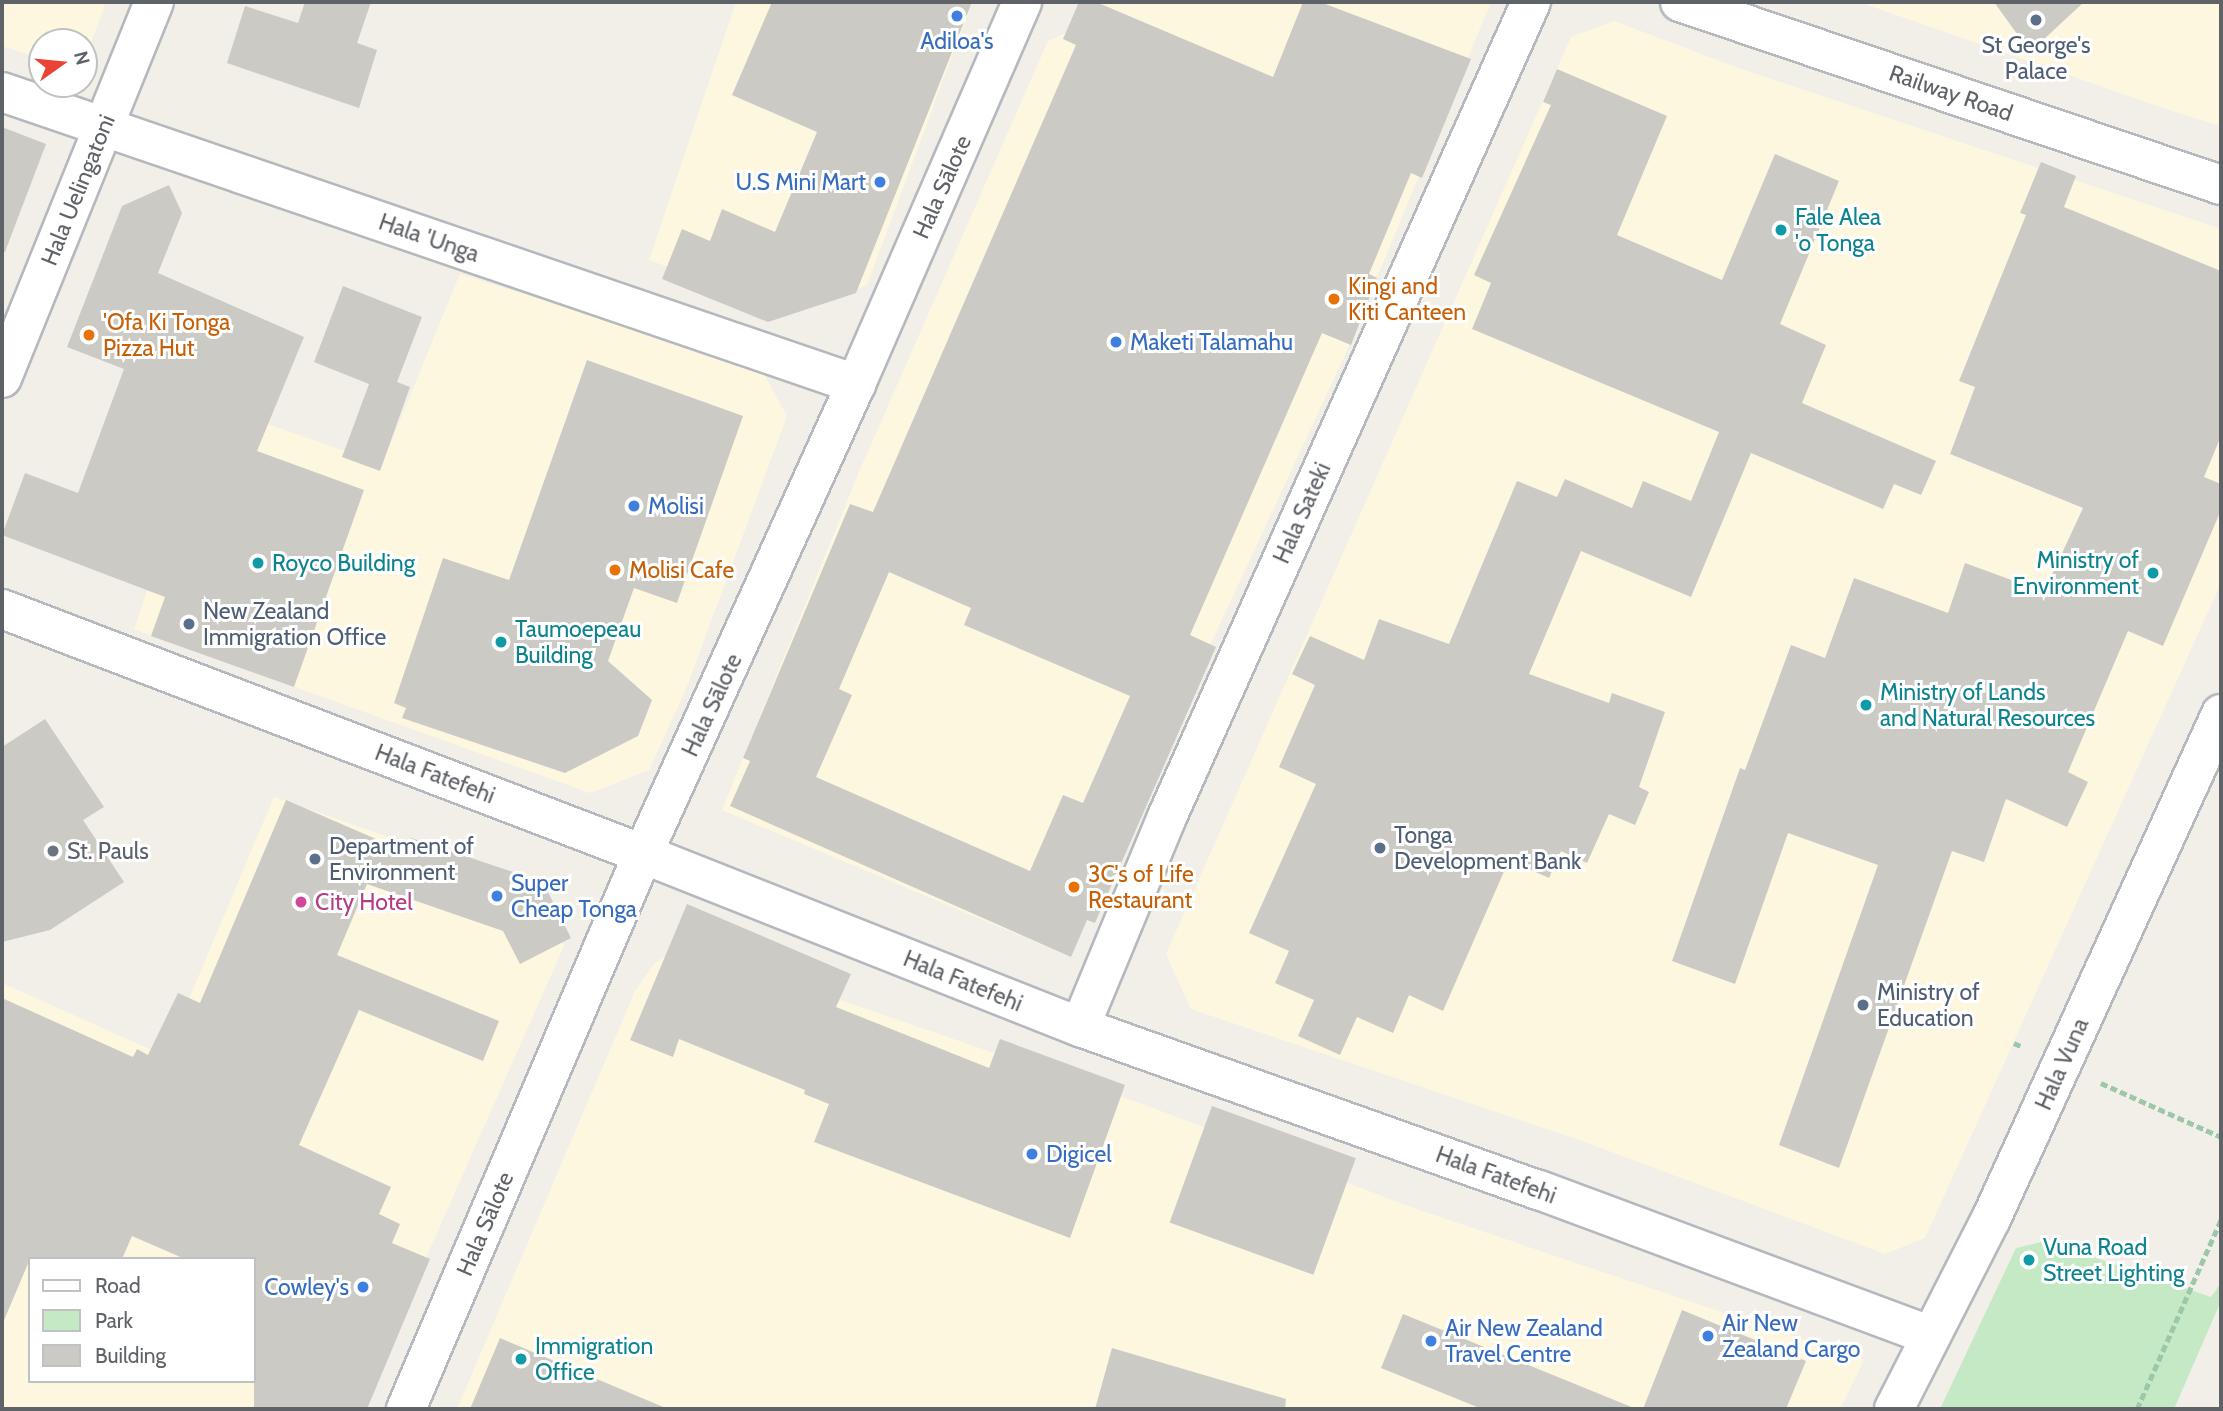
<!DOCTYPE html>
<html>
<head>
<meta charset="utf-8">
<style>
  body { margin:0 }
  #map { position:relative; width:2223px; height:1411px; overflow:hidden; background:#f1efe8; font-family:Cabin,sans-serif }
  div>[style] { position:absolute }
  .commercial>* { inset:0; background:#fef7e0 }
  .green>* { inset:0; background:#c5e8c5 }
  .building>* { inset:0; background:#cccac5; transform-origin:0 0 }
  .path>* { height:4.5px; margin-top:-2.25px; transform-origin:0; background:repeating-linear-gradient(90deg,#9cc7a9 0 7px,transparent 0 10.5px) }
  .roads { filter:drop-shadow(2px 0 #b5b8bc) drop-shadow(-2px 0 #b5b8bc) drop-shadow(0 2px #b5b8bc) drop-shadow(0 -2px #b5b8bc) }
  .street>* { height:38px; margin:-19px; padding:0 19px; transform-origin:19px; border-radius:19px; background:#fff }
  .secondary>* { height:38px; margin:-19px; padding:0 19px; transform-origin:19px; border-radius:19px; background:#fff }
  .dots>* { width:19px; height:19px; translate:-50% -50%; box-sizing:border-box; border:4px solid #fff; border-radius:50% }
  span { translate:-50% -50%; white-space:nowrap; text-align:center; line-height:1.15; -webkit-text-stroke:6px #fff; paint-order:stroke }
  .shop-label { font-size:23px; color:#366cbe }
  .right { translate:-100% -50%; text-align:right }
  .left { translate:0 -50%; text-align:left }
  .service-label { font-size:23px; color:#4e5e75 }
  .street-label { font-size:23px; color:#5f6368 }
  .culture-label { font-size:23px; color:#0d838f }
  .food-label { font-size:23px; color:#c56008 }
  .worship-label { font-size:23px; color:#5b616d }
  .hotel-label { font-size:23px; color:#b23c85 }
  .frame { position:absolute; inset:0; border:4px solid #5f6368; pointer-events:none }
  .legend { position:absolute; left:28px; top:1257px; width:228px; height:126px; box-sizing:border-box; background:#fff; border:2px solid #bfc1c3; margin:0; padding:9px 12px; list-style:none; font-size:21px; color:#5f6368 }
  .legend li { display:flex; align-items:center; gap:14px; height:35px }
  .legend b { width:35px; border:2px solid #bfc1c3 }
  .north { position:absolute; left:28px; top:28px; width:70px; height:70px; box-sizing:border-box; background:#fff; border:2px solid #bfc1c3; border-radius:50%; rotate:75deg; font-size:19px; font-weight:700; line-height:28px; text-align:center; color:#5f6368 }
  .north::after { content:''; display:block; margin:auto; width:24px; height:32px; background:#ea4335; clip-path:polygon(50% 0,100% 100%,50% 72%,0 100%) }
</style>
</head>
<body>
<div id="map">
  <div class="commercial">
    <i style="clip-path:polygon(2px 2px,106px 2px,90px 45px,42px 42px,42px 59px,2px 46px)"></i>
    <i style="clip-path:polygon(736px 2px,972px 2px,867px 285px,793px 313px,649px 260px)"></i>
    <i style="clip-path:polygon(1083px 2px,1491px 2px,1344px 357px,1066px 955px,722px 810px,859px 472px,1048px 41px,1069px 32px)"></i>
    <i style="clip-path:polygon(1859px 2px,2221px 2px,2221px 126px,2166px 109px)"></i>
    <i style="clip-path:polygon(1614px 21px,1744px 70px,2221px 229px,2221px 583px,1925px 1238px,1885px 1254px,1585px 1142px,1191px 1009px,1166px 954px,1571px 37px)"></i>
    <i style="clip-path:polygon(460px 274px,761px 369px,787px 416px,686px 689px,649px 770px,590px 793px,134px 629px,210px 404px,382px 464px)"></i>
    <i style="clip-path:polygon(evenodd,274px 797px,536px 889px,564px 946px,359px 1409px,2px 1409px,2px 983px,165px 1056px,274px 797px,30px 1259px,254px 1259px,254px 1381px,30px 1381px,30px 1259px)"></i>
    <i style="clip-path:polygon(680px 945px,1148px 1106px,1413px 1208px,1864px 1360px,1840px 1409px,457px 1409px,635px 991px,654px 964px)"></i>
  </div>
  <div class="green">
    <i style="clip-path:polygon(2046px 1241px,2211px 1297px,2221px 1283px,2221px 1301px,2174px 1409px,1940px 1409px,2016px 1248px)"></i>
  </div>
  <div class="building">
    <i style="clip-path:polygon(305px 2px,371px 2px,357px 43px,377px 50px,359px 108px,227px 63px,245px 6px,298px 23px)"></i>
    <i style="clip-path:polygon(772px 2px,972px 2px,856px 293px,768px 322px,662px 279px,682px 229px,710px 241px,722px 209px,775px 232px,817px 132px,732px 95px)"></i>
    <i style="clip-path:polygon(evenodd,1079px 2px,1096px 2px,1273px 77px,1303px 2px,1320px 2px,1471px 59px,1422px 178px,1411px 173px,1369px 274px,1377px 278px,1351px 345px,1322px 333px,1190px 635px,1216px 647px,1095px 923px,1087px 920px,1071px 957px,730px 806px,750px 761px,743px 758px,850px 504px,873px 512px,1076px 45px,1063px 39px,1079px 2px,889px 572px,971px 608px,964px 625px,1130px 696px,1083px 803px,1063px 795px,1030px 871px,816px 777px,852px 695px,839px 689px,889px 572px)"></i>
    <i style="clip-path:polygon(1994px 2px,2084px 2px,2030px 52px)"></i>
    <i style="clip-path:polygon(1557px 69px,1667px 116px,1617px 235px,1722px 280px,1775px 154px,1839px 181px,1780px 324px,1826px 345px,1802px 403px,1936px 461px,1921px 495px,1894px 484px,1883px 509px,1751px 453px,1691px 597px,1581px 551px,1529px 674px,1609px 703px,1612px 693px,1665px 712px,1639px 787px,1649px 792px,1635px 825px,1609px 814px,1587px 863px,1561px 851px,1549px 878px,1509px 860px,1443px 1011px,1409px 995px,1393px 1033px,1357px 1017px,1340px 1055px,1298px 1036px,1314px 1000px,1275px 983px,1289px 951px,1249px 933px,1316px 784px,1279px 767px,1315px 685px,1292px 674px,1310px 636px,1364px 660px,1379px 619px,1449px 644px,1517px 481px,1557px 497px,1565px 479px,1632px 508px,1643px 481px,1691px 501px,1719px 432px,1472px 329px,1491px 283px,1474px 275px,1551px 105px,1543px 102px)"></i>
    <i style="clip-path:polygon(2px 127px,46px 144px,5px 252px,2px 252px)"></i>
    <i style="clip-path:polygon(2041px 162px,2076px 176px,2064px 207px,2221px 271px,2221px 436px,2204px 477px,2221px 484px,2221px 510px,2163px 646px,2128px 631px,2068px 772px,2088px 782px,2067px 827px,2006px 799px,1984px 862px,1952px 851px,1839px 1168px,1779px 1145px,1878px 865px,1788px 833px,1735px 984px,1672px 961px,1740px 768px,1745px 770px,1791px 645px,1825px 658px,1854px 578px,1948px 613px,1965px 563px,2044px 592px,2083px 508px,1950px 454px,1975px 387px,1959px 381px,2026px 215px,2020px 213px)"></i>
    <i style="clip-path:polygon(169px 185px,182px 213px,158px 273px,304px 337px,257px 451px,364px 490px,294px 687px,151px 636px,165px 597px,2px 535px,25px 473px,78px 493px,124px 369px,67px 347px,122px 206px)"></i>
    <i style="clip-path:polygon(343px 286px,422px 317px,397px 382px,410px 387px,380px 471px,342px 457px,369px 384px,314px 362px)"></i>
    <i style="clip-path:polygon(587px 360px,743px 416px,677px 603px,634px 588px,608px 661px,652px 700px,638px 736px,565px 773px,402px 718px,406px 708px,394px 703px,443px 558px,509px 580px)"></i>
    <i style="clip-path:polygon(45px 719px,104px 807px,83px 820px,124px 882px,50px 930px,2px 942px,2px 747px)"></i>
    <i style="clip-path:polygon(286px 800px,406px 852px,411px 838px,543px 882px,571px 938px,520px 964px,503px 931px,367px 884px,337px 955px,499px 1021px,483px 1061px,359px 1010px,299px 1145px,391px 1187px,379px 1214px,400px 1224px,392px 1243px,430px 1259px,367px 1409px,254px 1409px,254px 1259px,185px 1259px,132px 1236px,122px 1259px,30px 1259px,2px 1325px,2px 998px,133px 1057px,137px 1049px,148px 1055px,178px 993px,200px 1003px)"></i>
    <i style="clip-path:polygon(687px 904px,851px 974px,836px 1007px,989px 1068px,1000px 1039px,1125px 1085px,1070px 1238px,814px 1142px,829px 1104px,804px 1094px,805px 1090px,679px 1039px,673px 1057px,630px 1040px)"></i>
    <i style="left:1212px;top:1106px;width:153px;height:124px;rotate:20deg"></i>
    <i style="clip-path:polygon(1682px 1310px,1806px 1361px,1786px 1409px,1643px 1409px)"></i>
    <i style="clip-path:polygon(1403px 1314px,1634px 1408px,1634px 1409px,1482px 1409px,1381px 1368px)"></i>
    <i style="clip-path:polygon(500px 1338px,668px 1409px,470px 1409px)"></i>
    <i style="clip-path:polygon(1112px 1348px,1286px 1399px,1285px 1409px,1095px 1409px)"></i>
  </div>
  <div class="path">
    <i style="left:2014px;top:1043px;width:10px;rotate:24deg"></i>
    <i style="left:2101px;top:1083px;width:132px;rotate:24.2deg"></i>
    <i style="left:2137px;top:1409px;width:208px;rotate:-66.1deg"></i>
  </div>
  <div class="roads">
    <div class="street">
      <i style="left:2px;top:92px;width:903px;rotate:18.88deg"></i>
      <i style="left:1080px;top:1027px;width:227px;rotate:-67.5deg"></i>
      <i style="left:1167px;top:817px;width:893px;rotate:-65.93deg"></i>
    </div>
    <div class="secondary">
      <i style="left:1680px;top:2px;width:571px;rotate:18.69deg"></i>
      <i style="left:2px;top:378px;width:406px;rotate:-68deg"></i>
      <i style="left:2px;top:609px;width:686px;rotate:20.92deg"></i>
      <i style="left:643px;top:854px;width:470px;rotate:21.6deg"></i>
      <i style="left:1080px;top:1027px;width:487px;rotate:19.6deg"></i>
      <i style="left:1539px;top:1190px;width:418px;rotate:20.4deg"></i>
      <i style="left:406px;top:1409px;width:603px;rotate:-66.88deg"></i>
      <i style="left:643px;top:854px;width:516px;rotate:-65.62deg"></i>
      <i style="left:856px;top:384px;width:417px;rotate:-66.5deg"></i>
      <i style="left:1894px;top:1409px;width:213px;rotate:-63deg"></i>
      <i style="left:1991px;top:1219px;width:555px;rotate:-65.51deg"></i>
    </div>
  </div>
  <div class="dots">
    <i style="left:957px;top:16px;background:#3f7fe0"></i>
    <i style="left:2036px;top:20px;background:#5c6f8a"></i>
    <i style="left:880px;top:182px;background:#3f7fe0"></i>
    <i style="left:1781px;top:230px;background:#0f9aa8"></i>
    <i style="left:1334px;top:299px;background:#e8710a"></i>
    <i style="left:89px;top:335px;background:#e8710a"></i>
    <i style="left:1116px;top:342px;background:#3f7fe0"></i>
    <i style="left:634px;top:506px;background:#3f7fe0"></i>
    <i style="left:258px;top:563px;background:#0f9aa8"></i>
    <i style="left:615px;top:570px;background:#e8710a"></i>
    <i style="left:2153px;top:573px;background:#0f9aa8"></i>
    <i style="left:189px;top:624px;background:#5c6f8a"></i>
    <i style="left:501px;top:642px;background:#0f9aa8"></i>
    <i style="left:1866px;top:705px;background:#0f9aa8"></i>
    <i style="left:1380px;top:848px;background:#5c6f8a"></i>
    <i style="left:53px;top:851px;background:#6b7280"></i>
    <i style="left:315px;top:859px;background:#5c6f8a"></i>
    <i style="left:1074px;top:887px;background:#e8710a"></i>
    <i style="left:497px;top:896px;background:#3f7fe0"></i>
    <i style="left:301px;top:902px;background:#d1479c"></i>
    <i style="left:1863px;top:1005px;background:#5c6f8a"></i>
    <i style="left:1032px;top:1154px;background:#3f7fe0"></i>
    <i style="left:2029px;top:1260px;background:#0f9aa8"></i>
    <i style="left:363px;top:1287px;background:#3f7fe0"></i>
    <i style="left:1708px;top:1336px;background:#3f7fe0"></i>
    <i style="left:1431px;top:1341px;background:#3f7fe0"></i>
    <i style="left:521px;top:1359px;background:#0f9aa8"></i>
  </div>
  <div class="shop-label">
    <span style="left:957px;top:41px">Adiloa's</span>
    <span class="right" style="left:866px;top:182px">U.S Mini Mart</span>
    <span class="left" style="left:1130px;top:342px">Maketi Talamahu</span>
    <span class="left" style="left:648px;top:506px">Molisi</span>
    <span class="left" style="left:511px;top:896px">Super<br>Cheap Tonga</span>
    <span class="left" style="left:1046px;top:1154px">Digicel</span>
    <span class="right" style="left:349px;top:1287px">Cowley's</span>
    <span class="left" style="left:1722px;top:1336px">Air New<br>Zealand Cargo</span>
    <span class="left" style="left:1445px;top:1341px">Air New Zealand<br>Travel Centre</span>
  </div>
  <div class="service-label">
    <span style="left:2036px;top:58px">St George's<br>Palace</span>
    <span class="left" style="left:203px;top:624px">New Zealand<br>Immigration Office</span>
    <span class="left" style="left:1394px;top:848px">Tonga<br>Development Bank</span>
    <span class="left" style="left:329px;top:859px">Department of<br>Environment</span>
    <span class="left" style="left:1877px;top:1005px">Ministry of<br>Education</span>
  </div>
  <div class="street-label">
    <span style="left:1951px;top:93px;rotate:19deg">Railway Road</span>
    <span style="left:942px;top:187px;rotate:-66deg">Hala Sālote</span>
    <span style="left:78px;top:190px;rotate:-68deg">Hala Uelingatoni</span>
    <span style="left:429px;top:238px;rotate:19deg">Hala 'Unga</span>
    <span style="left:1302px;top:513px;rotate:-66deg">Hala Sateki</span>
    <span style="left:712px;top:705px;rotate:-65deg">Hala Sālote</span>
    <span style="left:435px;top:774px;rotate:21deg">Hala Fatefehi</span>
    <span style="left:963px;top:981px;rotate:22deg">Hala Fatefehi</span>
    <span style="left:2062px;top:1064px;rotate:-66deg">Hala Vuna</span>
    <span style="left:1496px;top:1175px;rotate:20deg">Hala Fatefehi</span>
    <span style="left:485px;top:1224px;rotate:-67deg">Hala Sālote</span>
  </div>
  <div class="culture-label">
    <span class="left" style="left:1795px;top:230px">Fale Alea<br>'o Tonga</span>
    <span class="right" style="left:2139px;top:573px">Ministry of<br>Environment</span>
    <span class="left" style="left:272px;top:563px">Royco Building</span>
    <span class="left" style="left:515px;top:642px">Taumoepeau<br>Building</span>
    <span class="left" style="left:1880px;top:705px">Ministry of Lands<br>and Natural Resources</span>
    <span class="left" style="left:2043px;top:1260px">Vuna Road<br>Street Lighting</span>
    <span class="left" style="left:535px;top:1359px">Immigration<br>Office</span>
  </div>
  <div class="food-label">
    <span class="left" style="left:1348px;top:299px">Kingi and<br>Kiti Canteen</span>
    <span class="left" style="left:103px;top:335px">'Ofa Ki Tonga<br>Pizza Hut</span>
    <span class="left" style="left:629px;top:570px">Molisi Cafe</span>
    <span class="left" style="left:1088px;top:887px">3C's of Life<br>Restaurant</span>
  </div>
  <div class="worship-label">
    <span class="left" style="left:67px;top:851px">St. Pauls</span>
  </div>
  <div class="hotel-label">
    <span class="left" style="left:315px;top:902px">City Hotel</span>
  </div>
  <div class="frame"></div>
  <ul class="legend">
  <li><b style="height:9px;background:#fff"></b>Road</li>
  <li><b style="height:19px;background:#c5e8c5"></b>Park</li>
  <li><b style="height:19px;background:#cccac5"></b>Building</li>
  </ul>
  <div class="north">N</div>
</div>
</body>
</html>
